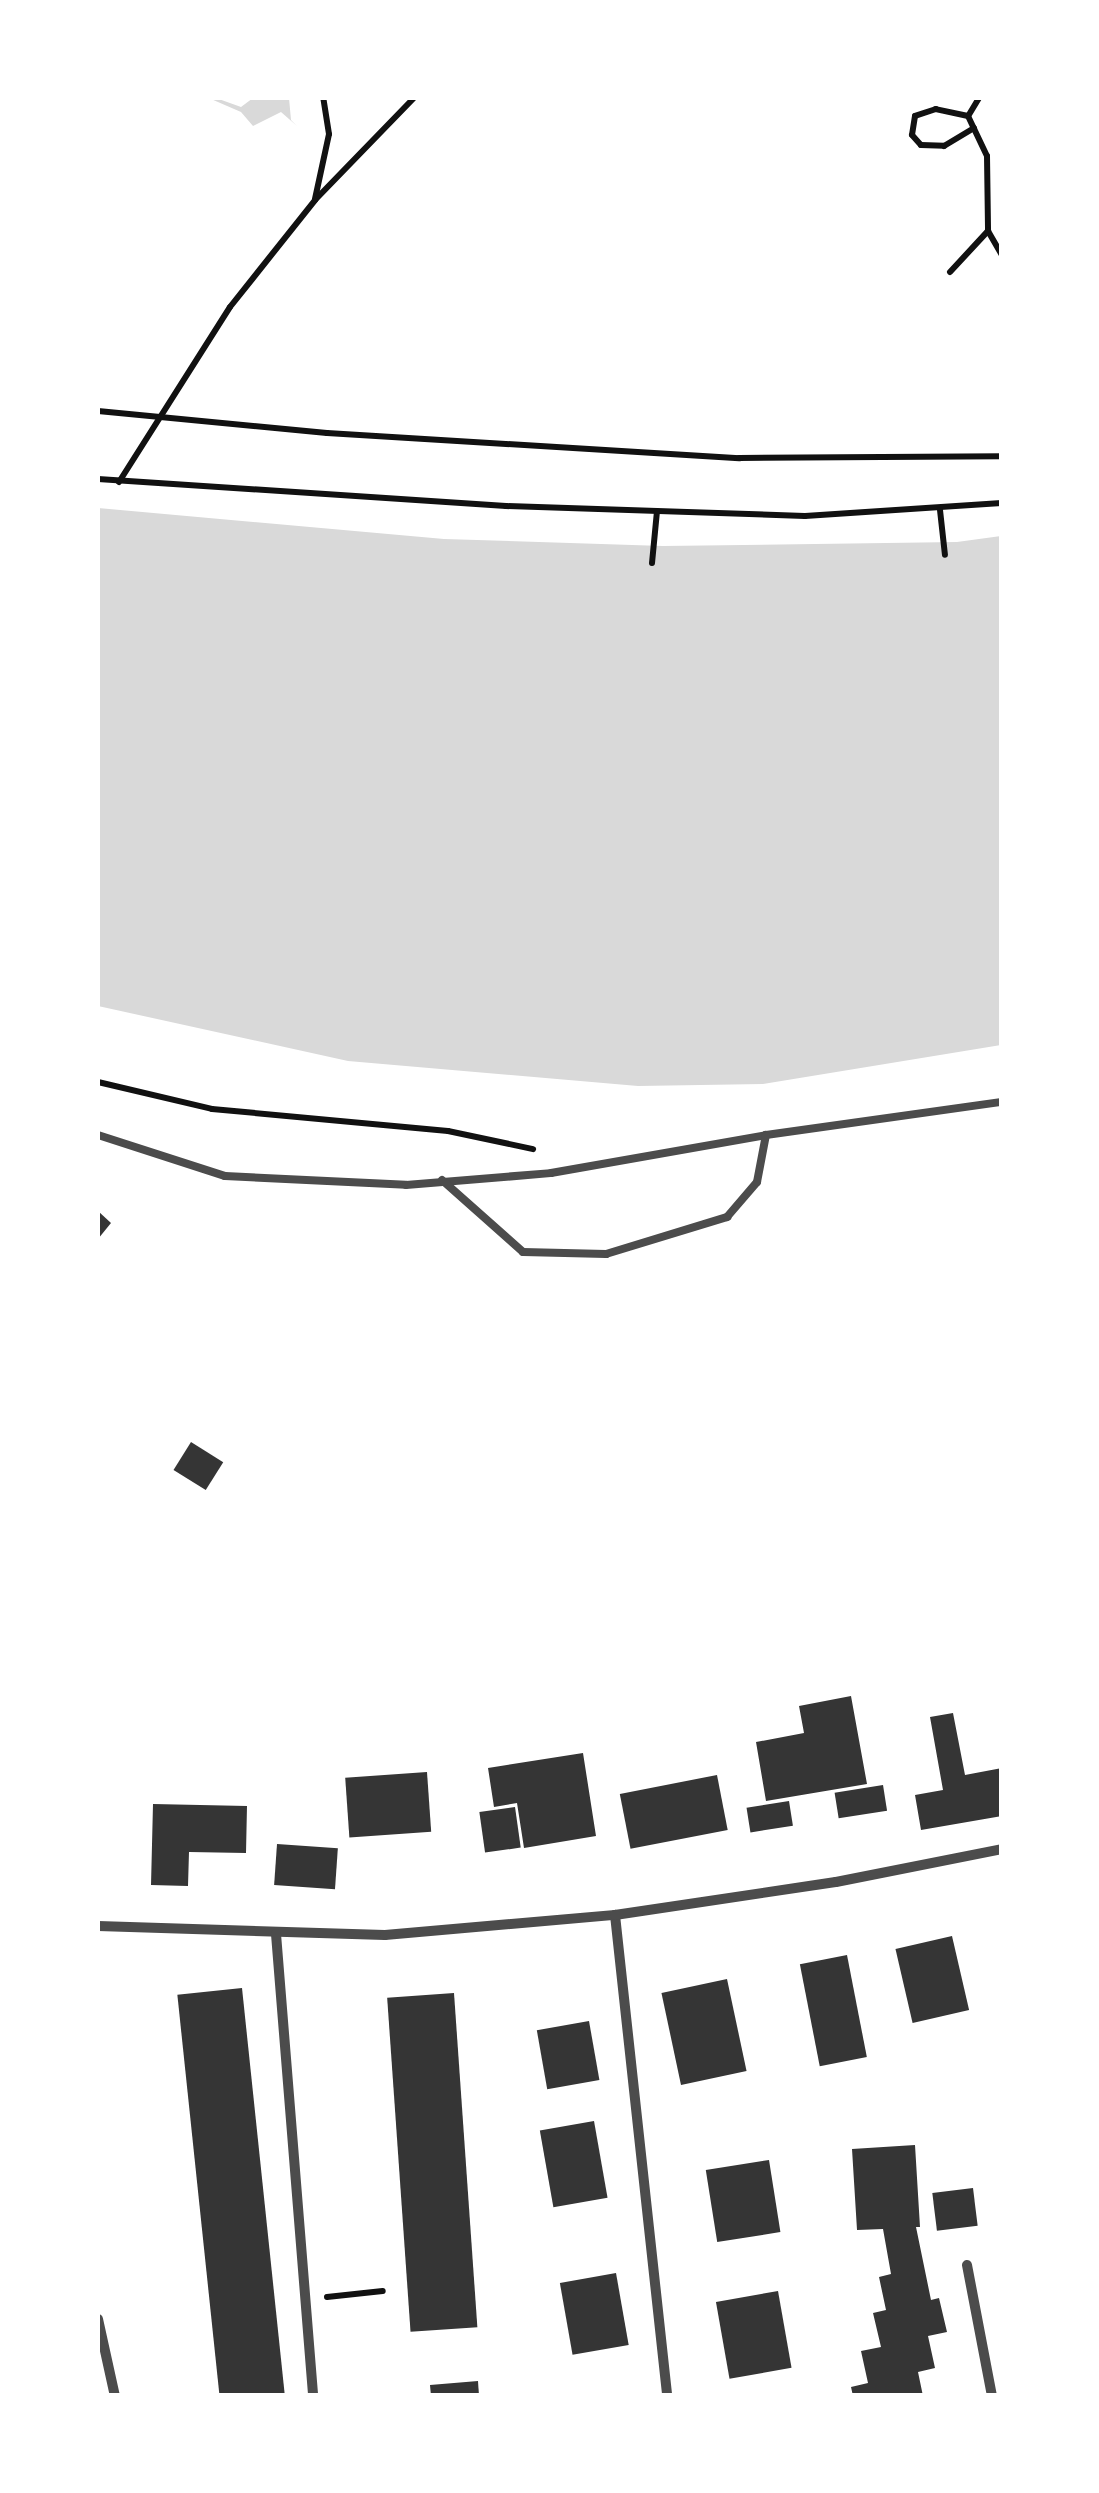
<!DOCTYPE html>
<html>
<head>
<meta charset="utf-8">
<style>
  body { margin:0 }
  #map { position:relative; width:1099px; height:2493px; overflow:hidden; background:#fff; font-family:Literata,serif }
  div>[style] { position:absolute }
  .water>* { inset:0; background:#d9d9d9 }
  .building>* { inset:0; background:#353535; transform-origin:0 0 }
  .path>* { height:6px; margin:-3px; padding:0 3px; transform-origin:3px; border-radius:3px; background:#111 }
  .service>* { height:8px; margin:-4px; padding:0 4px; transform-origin:4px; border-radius:4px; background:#4c4c4c }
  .minor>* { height:10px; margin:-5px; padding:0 5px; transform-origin:5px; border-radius:5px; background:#4c4c4c }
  span { translate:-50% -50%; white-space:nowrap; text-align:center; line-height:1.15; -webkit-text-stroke:8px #fff; paint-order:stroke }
  .frame { position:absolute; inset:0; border:100px solid #fff; pointer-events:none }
</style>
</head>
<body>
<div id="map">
  <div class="water">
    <i style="clip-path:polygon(216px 98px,241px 107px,253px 98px,289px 98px,291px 120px,297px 126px,281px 112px,253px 126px,241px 112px,211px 99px)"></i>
    <i style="clip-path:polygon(98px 508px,444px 539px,663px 546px,957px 542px,1001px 536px,1001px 1045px,763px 1084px,638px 1086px,348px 1061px,98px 1006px)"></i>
  </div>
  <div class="building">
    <i style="clip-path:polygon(98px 1211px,111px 1223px,98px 1239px)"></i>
    <i style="left:191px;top:1442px;width:38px;height:33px;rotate:32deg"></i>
    <i style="clip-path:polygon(851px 1696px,867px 1784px,766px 1801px,756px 1742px,804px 1733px,799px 1706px)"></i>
    <i style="clip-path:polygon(953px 1713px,965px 1775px,1002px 1768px,1002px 1816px,921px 1830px,915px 1795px,943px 1790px,930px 1717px)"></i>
    <i style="clip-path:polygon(583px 1753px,596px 1836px,524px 1848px,517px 1803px,494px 1807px,488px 1768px)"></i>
    <i style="left:427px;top:1772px;width:60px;height:82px;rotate:86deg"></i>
    <i style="left:717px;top:1775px;width:56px;height:99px;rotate:79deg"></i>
    <i style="left:883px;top:1785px;width:26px;height:49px;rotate:81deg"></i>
    <i style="left:789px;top:1801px;width:25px;height:43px;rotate:81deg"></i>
    <i style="clip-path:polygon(153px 1804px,247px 1806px,246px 1853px,189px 1852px,188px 1886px,151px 1885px)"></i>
    <i style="left:515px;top:1807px;width:41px;height:36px;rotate:82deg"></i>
    <i style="left:277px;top:1844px;width:61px;height:41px;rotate:4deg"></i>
    <i style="left:952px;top:1936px;width:76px;height:58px;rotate:77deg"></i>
    <i style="left:847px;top:1955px;width:104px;height:48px;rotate:79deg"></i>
    <i style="left:727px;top:1979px;width:94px;height:67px;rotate:78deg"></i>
    <i style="left:242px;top:1988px;width:410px;height:65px;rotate:84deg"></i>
    <i style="left:454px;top:1993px;width:335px;height:67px;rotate:86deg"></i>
    <i style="left:589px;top:2021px;width:60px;height:53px;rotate:80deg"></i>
    <i style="left:594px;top:2121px;width:78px;height:55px;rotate:80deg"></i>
    <i style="clip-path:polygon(915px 2145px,920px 2227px,916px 2227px,931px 2300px,939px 2298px,947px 2332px,928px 2336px,935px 2368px,918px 2372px,923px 2396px,853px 2396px,851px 2387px,868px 2383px,861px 2351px,881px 2347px,873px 2313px,886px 2310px,879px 2277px,891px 2274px,883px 2229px,857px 2230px,852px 2149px)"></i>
    <i style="left:769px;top:2160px;width:73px;height:64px;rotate:81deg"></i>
    <i style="left:973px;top:2188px;width:38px;height:41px;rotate:83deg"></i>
    <i style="left:616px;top:2273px;width:73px;height:57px;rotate:80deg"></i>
    <i style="left:778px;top:2291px;width:78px;height:63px;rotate:80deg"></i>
    <i style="clip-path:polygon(478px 2381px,479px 2396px,431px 2396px,430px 2385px)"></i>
  </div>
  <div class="path">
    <i style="left:979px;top:98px;width:21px;rotate:121deg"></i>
    <i style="left:968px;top:116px;width:44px;rotate:64.6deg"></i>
    <i style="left:987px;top:156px;width:75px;rotate:89.2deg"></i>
    <i style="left:988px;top:231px;width:28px;rotate:60deg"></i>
    <i style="left:968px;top:116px;width:33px;rotate:-168deg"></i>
    <i style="left:936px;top:109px;width:22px;rotate:162deg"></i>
    <i style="left:915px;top:116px;width:19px;rotate:99deg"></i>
    <i style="left:912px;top:135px;width:13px;rotate:48deg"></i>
    <i style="left:921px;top:145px;width:23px;rotate:2deg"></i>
    <i style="left:944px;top:146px;width:35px;rotate:-31deg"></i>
    <i style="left:315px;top:199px;width:66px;rotate:-77.8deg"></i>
    <i style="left:329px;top:134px;width:36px;rotate:-99deg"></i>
    <i style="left:950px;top:272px;width:56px;rotate:-47.2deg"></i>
    <i style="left:98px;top:411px;width:230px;rotate:5.5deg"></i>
    <i style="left:327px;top:433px;width:413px;rotate:3.5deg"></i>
    <i style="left:739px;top:458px;width:263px;rotate:-0.4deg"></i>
    <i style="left:98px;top:479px;width:409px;rotate:3.8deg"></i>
    <i style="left:506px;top:506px;width:299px;rotate:1.9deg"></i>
    <i style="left:805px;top:516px;width:197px;rotate:-3.8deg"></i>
    <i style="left:119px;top:482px;width:207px;rotate:-57.6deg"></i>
    <i style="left:230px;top:307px;width:137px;rotate:-51.5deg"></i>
    <i style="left:315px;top:200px;width:142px;rotate:-45.9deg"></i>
    <i style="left:940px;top:510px;width:45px;rotate:83.7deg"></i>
    <i style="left:652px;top:563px;width:52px;rotate:-84.5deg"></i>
    <i style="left:98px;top:1082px;width:117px;rotate:13.3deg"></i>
    <i style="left:212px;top:1109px;width:237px;rotate:5.3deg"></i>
    <i style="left:448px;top:1131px;width:87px;rotate:12deg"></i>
    <i style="left:327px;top:2297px;width:56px;rotate:-6.1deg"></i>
  </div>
  <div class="service">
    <i style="left:98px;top:1135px;width:133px;rotate:17.9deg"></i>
    <i style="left:225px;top:1176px;width:181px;rotate:2.8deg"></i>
    <i style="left:406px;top:1185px;width:145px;rotate:-4.7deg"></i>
    <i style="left:551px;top:1173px;width:218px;rotate:-10deg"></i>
    <i style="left:766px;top:1135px;width:238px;rotate:-8deg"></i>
    <i style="left:442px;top:1180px;width:108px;rotate:41.6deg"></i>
    <i style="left:523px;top:1252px;width:83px;rotate:1.4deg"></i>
    <i style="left:606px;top:1254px;width:127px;rotate:-17deg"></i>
    <i style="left:727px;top:1217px;width:46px;rotate:-49.4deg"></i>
    <i style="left:757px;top:1182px;width:48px;rotate:-79.2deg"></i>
  </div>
  <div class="minor">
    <i style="left:615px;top:1915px;width:484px;rotate:83.8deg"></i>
    <i style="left:98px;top:1926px;width:287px;rotate:1.8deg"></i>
    <i style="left:385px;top:1935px;width:231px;rotate:-5deg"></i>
    <i style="left:615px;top:1915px;width:223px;rotate:-8.5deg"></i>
    <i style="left:836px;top:1882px;width:169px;rotate:-11.2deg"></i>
    <i style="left:276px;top:1934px;width:463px;rotate:85.4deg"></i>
    <i style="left:967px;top:2265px;width:133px;rotate:79.2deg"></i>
    <i style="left:98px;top:2319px;width:79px;rotate:77.6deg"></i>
  </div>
  <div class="frame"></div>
</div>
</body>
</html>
